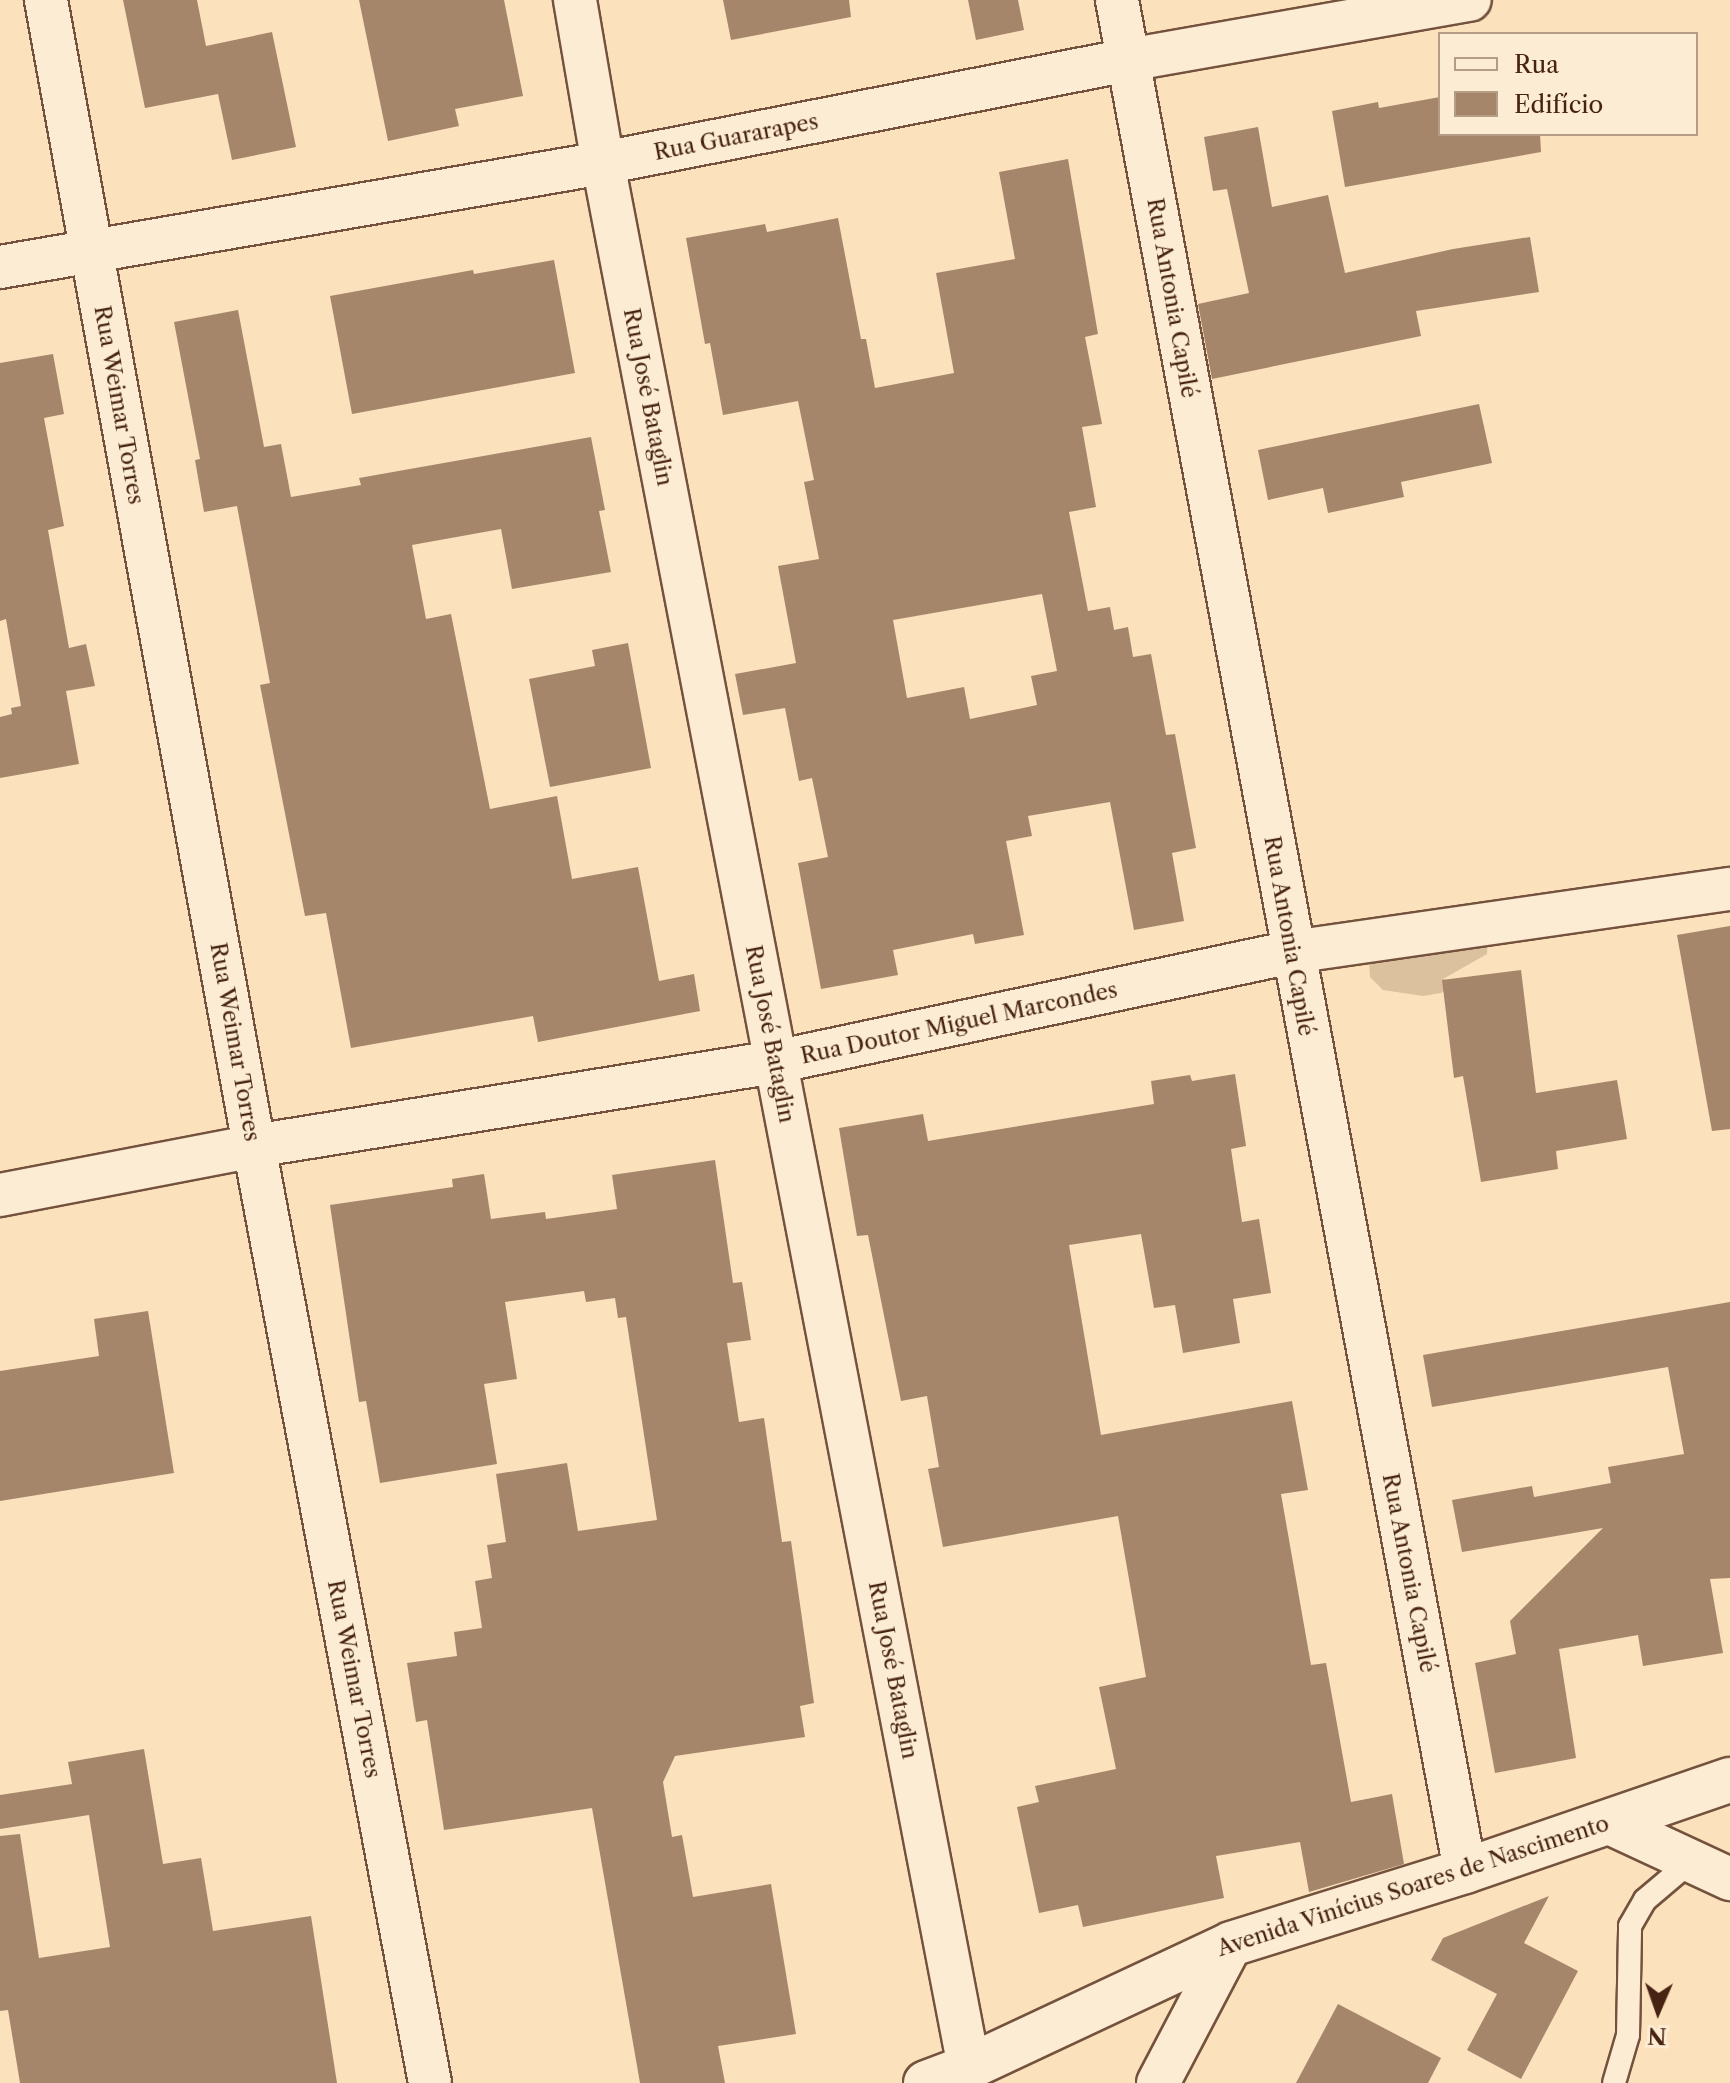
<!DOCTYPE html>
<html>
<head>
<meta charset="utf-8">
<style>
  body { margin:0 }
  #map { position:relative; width:1730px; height:2083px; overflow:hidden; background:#fbe1bc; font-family:"Libre Caslon Text",serif }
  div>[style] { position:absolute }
  .green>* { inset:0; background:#dcc19f }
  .building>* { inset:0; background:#a5866b }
  .roads { filter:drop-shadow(2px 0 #74523d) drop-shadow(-2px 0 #74523d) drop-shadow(0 2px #74523d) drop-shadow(0 -2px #74523d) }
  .lane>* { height:22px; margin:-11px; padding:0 11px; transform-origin:11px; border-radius:11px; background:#fcecd3 }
  .street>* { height:42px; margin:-21px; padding:0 21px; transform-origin:21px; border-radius:21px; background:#fcecd3 }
  .secondary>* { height:44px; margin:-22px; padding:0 22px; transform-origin:22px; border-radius:22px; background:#fcecd3 }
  span { translate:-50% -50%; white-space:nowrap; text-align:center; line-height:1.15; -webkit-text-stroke:6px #fcecd3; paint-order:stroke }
  .street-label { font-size:22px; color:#472313 }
  .legend { position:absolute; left:1438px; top:32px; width:260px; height:104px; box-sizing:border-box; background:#fcecd3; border:2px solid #b49c86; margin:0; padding:10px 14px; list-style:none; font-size:24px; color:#472313 }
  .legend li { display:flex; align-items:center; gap:16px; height:40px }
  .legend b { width:40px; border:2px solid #b49c86 }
  .north { position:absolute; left:1618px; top:1971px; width:80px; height:80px; -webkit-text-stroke:6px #fcecd3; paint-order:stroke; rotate:182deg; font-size:22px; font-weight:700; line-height:32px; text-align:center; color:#472313 }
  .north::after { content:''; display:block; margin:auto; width:28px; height:36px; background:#472313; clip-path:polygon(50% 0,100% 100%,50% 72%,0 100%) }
</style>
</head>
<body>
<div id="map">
  <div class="green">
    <i style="clip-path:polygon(1488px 935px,1487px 954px,1443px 979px,1457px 982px,1441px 993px,1423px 996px,1383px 990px,1370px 977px,1369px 959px)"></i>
  </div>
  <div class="building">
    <i style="clip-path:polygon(123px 0,197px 0,206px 46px,272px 32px,296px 147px,232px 160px,218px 94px,145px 108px)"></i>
    <i style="clip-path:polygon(359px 0,504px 0,523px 96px,455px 109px,459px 126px,388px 141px)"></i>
    <i style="clip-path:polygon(723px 0,849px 0,851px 17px,731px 40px)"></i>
    <i style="clip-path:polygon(968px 0,1018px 0,1024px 30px,976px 40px)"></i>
    <i style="clip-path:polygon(1440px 97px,1440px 134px,1540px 134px,1541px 152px,1345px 187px,1332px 111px,1378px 102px,1379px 108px)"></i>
    <i style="clip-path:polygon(1258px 127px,1272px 207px,1328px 195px,1345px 273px,1453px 249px,1530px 237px,1539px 292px,1416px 311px,1421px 336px,1212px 379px,1198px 304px,1249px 293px,1227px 189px,1213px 191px,1204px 137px)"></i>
    <i style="clip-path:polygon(evenodd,1068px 159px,1098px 334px,1085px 337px,1102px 424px,1082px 427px,1096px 507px,1069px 512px,1088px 611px,1110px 607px,1114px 630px,1128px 627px,1133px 657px,1151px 654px,1166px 735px,1175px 734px,1196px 848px,1172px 853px,1184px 921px,1134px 930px,1110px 802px,1028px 816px,1032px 836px,1006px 841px,1024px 935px,975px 944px,973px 934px,893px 950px,898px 975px,821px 989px,798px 863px,828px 857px,812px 778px,799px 781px,785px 708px,743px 715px,735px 674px,796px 663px,778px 566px,819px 559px,804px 482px,814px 480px,798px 401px,723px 415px,710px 343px,705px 344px,686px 238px,765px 224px,767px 232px,838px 218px,861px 339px,866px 339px,875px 388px,954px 373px,936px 273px,1015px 259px,999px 172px,1068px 159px,1042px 594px,1057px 671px,1031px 676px,1037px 705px,970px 719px,964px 687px,907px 698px,893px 620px,1042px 594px)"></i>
    <i style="clip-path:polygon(554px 260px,575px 373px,352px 414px,330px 296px,473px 270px,474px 274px)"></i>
    <i style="clip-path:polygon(238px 310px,264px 447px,281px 444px,291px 497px,361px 485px,359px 478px,591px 437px,605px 510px,599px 511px,611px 572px,512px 589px,501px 529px,412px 545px,426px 619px,451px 614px,490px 809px,557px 796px,572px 879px,638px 867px,659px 981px,694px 974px,700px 1011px,538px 1042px,533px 1016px,351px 1048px,326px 913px,305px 916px,260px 685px,270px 683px,237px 506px,204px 512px,195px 460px,200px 459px,174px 322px)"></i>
    <i style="clip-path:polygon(53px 354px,64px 414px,44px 418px,64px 526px,48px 530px,69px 648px,86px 644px,95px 686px,66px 691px,79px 764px,0 778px,0 717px,12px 714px,11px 708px,21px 706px,6px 619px,0 621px,0 363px)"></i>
    <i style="clip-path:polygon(1479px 404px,1492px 463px,1401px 482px,1404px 497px,1328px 513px,1323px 488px,1268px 500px,1258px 450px)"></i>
    <i style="clip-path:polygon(628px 643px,651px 768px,550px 787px,529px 679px,595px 666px,592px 650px)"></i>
    <i style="clip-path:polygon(1730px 926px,1730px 1129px,1712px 1131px,1677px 935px)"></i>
    <i style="clip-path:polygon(1521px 970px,1536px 1093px,1617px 1080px,1627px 1139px,1556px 1151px,1558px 1169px,1481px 1182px,1463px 1076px,1454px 1078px,1442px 980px)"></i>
    <i style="clip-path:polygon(1235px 1074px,1246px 1146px,1231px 1149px,1242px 1222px,1259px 1219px,1271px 1293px,1233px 1299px,1240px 1343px,1183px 1353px,1175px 1305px,1154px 1308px,1141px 1234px,1069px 1245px,1101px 1435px,1292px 1401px,1308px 1490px,1281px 1494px,1311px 1665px,1326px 1663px,1351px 1802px,1392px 1794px,1404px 1864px,1309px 1892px,1300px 1842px,1216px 1856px,1224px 1898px,1083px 1927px,1078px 1905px,1039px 1913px,1017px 1807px,1039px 1802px,1035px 1786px,1116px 1769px,1099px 1687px,1146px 1677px,1118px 1516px,943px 1547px,928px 1469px,939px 1467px,927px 1396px,901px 1401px,868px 1235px,857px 1236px,839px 1128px,923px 1114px,928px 1141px,1154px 1104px,1151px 1081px,1190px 1075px,1192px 1081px)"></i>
    <i style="clip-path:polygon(715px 1160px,733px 1283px,742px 1282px,751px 1340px,727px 1343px,739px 1422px,764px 1418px,782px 1542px,791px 1541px,814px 1703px,800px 1706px,805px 1737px,675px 1756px,663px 1782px,672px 1837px,682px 1835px,693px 1897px,771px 1884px,796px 2034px,718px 2046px,725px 2083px,640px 2083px,592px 1808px,444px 1830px,427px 1720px,416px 1722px,407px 1663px,457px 1656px,454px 1632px,482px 1628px,475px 1581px,492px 1578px,487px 1545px,506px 1542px,496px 1474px,567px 1463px,578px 1531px,657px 1520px,626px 1317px,618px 1318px,615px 1298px,586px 1302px,584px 1291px,505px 1302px,517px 1379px,484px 1384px,497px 1464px,380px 1483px,366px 1401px,359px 1402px,330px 1205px,453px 1187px,452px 1179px,484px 1174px,491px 1219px,545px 1212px,546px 1219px,617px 1209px,612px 1175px)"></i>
    <i style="clip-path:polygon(1730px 1302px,1730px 1578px,1710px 1579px,1723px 1653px,1643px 1666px,1638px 1635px,1559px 1649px,1576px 1758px,1495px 1773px,1475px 1663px,1516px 1654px,1510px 1621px,1603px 1528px,1462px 1552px,1452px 1500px,1532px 1486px,1534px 1497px,1611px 1483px,1608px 1467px,1684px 1454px,1668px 1367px,1432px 1407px,1423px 1355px)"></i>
    <i style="clip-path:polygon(148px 1311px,174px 1473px,0 1501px,0 1371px,99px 1356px,94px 1319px)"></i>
    <i style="clip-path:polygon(144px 1749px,163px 1864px,201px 1858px,213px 1931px,311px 1916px,337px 2083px,20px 2083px,8px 2010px,0 2011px,0 1836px,20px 1834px,39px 1958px,110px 1947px,89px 1815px,0 1829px,0 1795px,72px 1784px,68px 1762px)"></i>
    <i style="clip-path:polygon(1549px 1896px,1524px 1943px,1578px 1971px,1521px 2079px,1467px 2050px,1497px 1994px,1431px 1960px,1443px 1938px)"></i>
    <i style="clip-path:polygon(1338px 2004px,1441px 2058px,1428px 2083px,1296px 2083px)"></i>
  </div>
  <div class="roads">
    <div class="lane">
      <i style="left:1614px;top:2083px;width:50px;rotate:-73.7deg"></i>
      <i style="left:1628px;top:2035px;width:109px;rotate:-88.9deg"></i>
      <i style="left:1630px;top:1926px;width:30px;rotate:-60deg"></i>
      <i style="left:1645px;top:1900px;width:59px;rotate:-40.2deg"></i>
    </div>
    <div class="street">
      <i style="left:46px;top:0;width:1165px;rotate:79.71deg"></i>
      <i style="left:254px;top:1146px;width:953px;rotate:79.36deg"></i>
      <i style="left:575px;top:0;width:165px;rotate:80.3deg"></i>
      <i style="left:603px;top:163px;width:1939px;rotate:79.12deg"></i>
      <i style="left:1117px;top:0;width:1903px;rotate:79.46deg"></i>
      <i style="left:0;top:267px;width:612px;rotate:-9.79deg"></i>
      <i style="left:603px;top:163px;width:535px;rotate:-11.1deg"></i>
      <i style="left:1128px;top:60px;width:347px;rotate:-10deg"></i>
      <i style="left:0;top:1195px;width:259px;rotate:-10.9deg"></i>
      <i style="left:254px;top:1146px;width:528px;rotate:-9.16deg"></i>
      <i style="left:775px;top:1062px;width:529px;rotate:-12.01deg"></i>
      <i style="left:1292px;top:952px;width:443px;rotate:-8.2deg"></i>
      <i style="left:1607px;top:1822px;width:136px;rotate:24.9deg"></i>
      <i style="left:1158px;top:2083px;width:157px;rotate:-62.3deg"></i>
    </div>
    <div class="secondary">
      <i style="left:926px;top:2083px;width:46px;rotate:-20.4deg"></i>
      <i style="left:969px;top:2067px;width:289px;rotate:-25.1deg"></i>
      <i style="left:1231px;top:1944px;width:245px;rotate:-17.3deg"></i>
      <i style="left:1465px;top:1871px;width:280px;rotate:-19deg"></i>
    </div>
  </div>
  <div class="street-label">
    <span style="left:736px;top:137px;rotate:-11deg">Rua Guararapes</span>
    <span style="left:1172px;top:298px;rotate:80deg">Rua Antonia Capilé</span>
    <span style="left:648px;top:397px;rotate:79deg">Rua José Bataglin</span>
    <span style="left:119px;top:405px;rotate:80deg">Rua Weimar Torres</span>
    <span style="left:1289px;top:936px;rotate:80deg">Rua Antonia Capilé</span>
    <span style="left:959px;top:1023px;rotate:-12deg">Rua Doutor Miguel Marcondes</span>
    <span style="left:770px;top:1034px;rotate:79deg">Rua José Bataglin</span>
    <span style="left:235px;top:1042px;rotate:80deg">Rua Weimar Torres</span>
    <span style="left:1409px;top:1573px;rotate:79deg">Rua Antonia Capilé</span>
    <span style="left:893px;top:1670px;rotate:79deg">Rua José Bataglin</span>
    <span style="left:354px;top:1679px;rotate:79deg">Rua Weimar Torres</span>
    <span style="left:1413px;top:1886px;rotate:-18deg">Avenida Vinícius Soares de Nascimento</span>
  </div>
  <ul class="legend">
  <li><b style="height:10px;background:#fcecd3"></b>Rua</li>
  <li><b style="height:22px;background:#a5866b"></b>Edifício</li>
  </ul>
  <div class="north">N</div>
</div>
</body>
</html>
